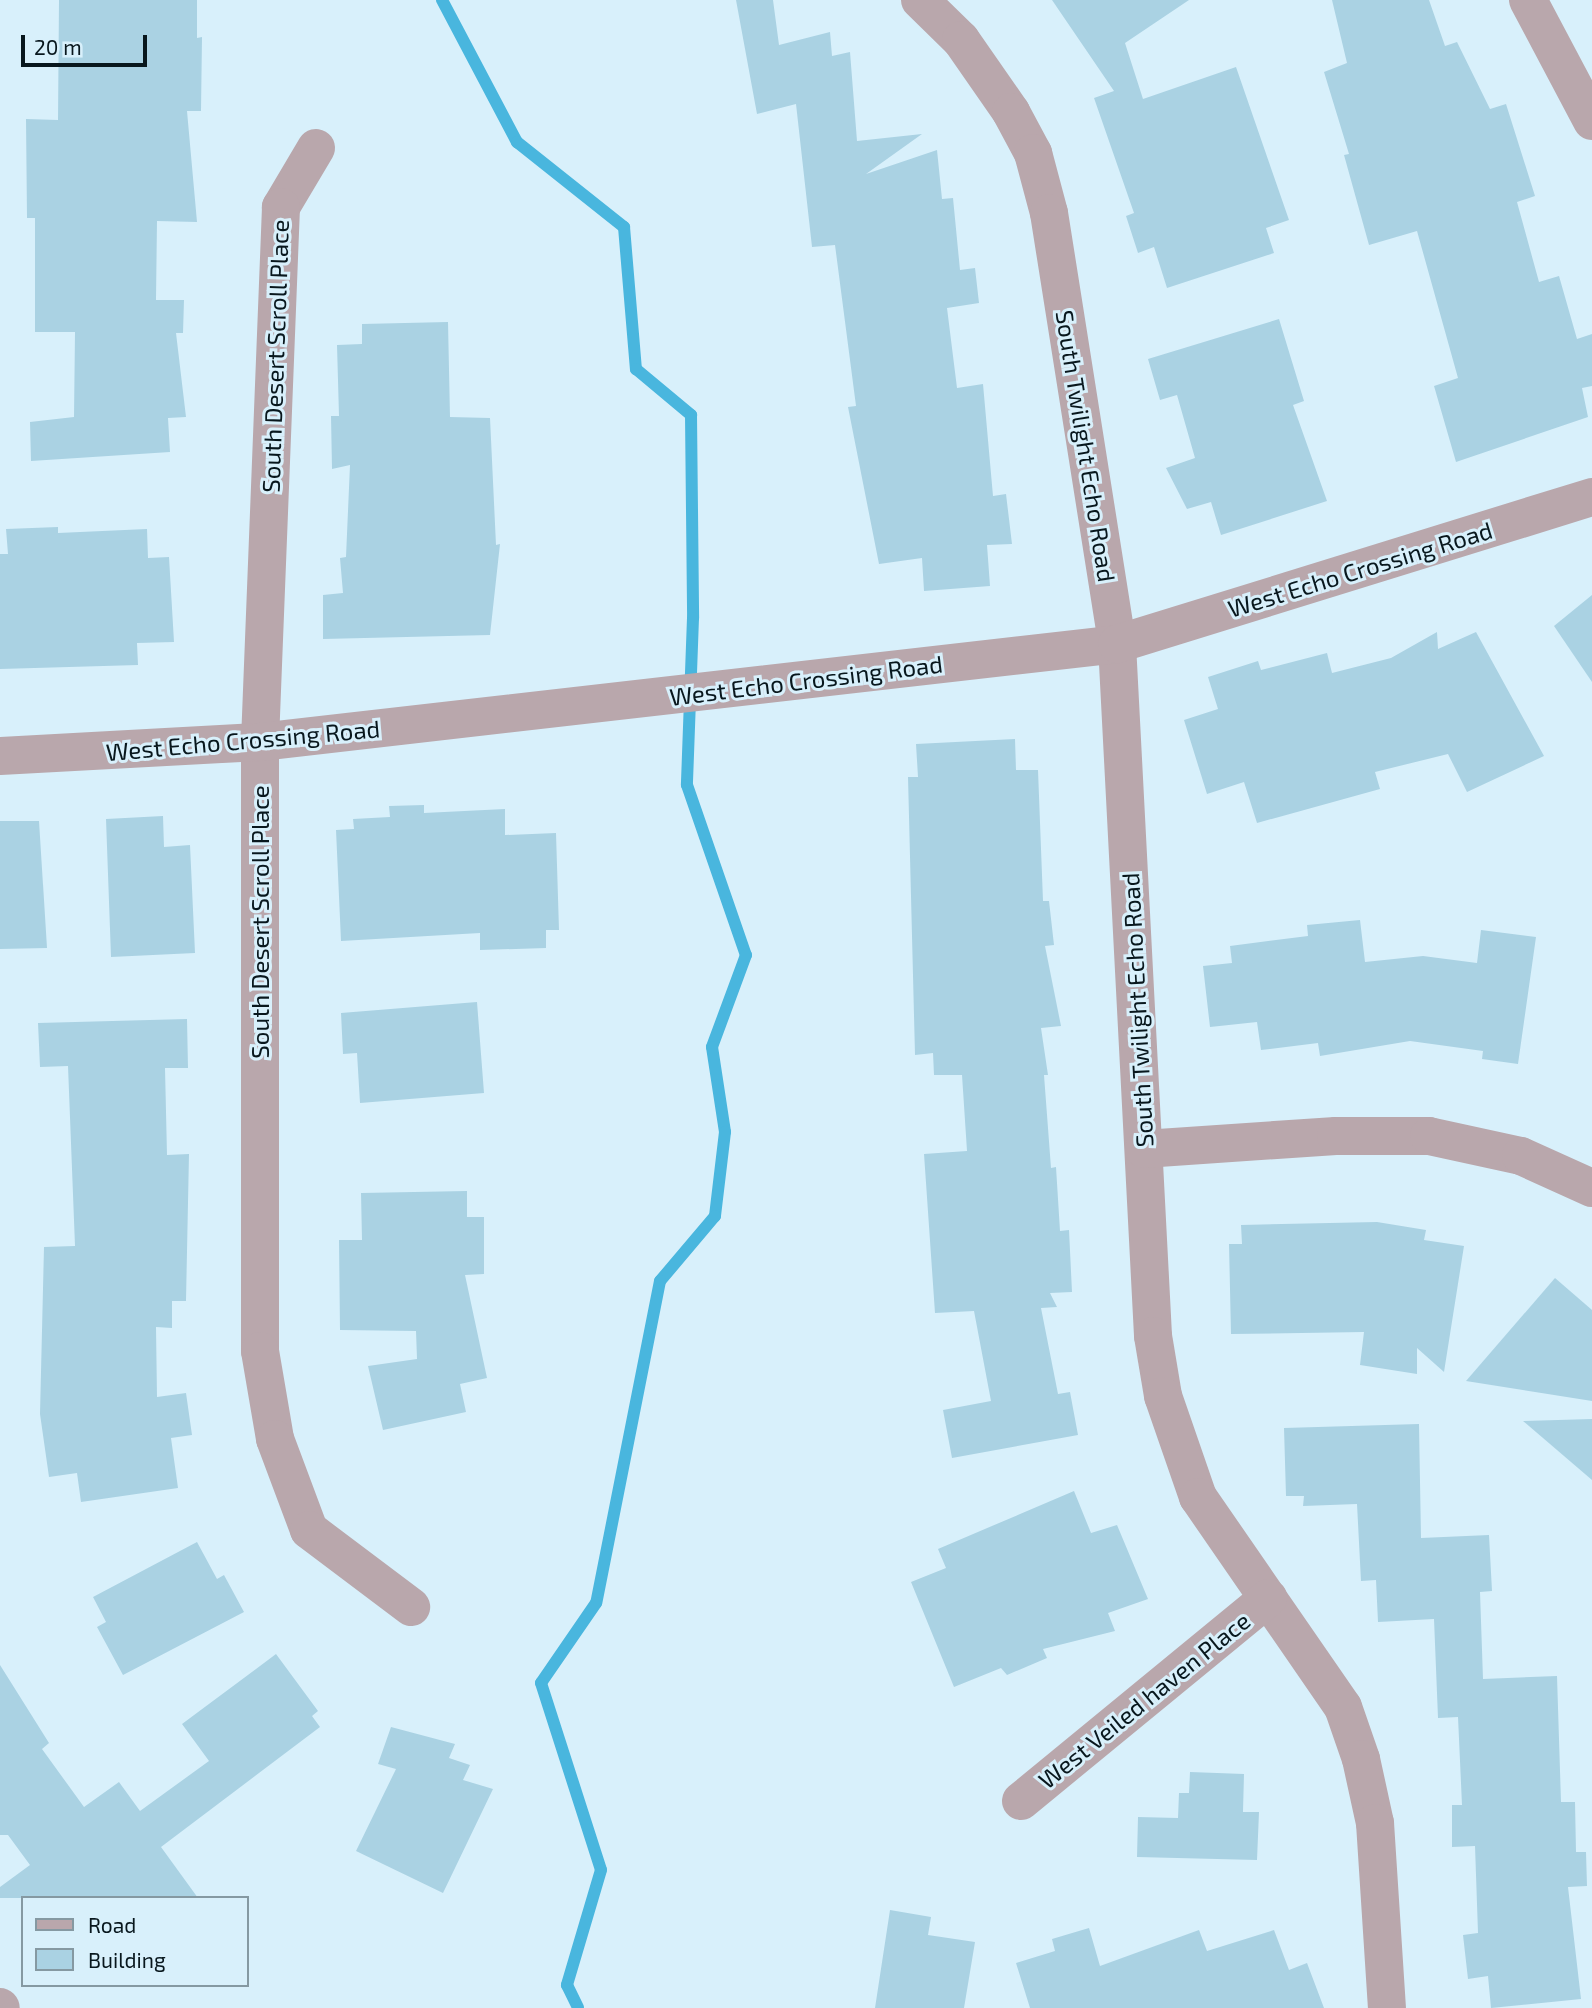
<!DOCTYPE html>
<html>
<head>
<meta charset="utf-8">
<style>
  body { margin:0 }
  #map { position:relative; width:1592px; height:2008px; overflow:hidden; background:#d8f0fb; font-family:"Exo 2",sans-serif }
  div>[style] { position:absolute }
  .stream>* { height:12px; margin:-6px; padding:0 6px; transform-origin:6px; border-radius:6px; background:#49b6de }
  .building>* { inset:0; background:#aad2e3 }
  .street>* { height:38px; margin:-19px; padding:0 19px; transform-origin:19px; border-radius:19px; background:#b9a7ac }
  span { translate:-50% -50%; white-space:nowrap; text-align:center; line-height:1.15; -webkit-text-stroke:6px #d8f0fb; paint-order:stroke }
  .street-label { font-size:24px; color:#08171d }
  .legend { position:absolute; left:21px; top:1896px; width:228px; height:91px; box-sizing:border-box; background:#d8f0fb; border:2px solid #8599a2; margin:0; padding:9px 12px; list-style:none; font-size:21px; color:#08171d }
  .legend li { display:flex; align-items:center; gap:14px; height:35px }
  .legend b { width:35px; border:2px solid #8599a2 }
  .scale { position:absolute; left:21px; top:35px; width:126px; height:32px; box-sizing:border-box; border:4px solid #08171d; border-top:0; padding-left:9px; font-size:21px; line-height:24px; white-space:nowrap; color:#08171d; -webkit-text-stroke:5px #d8f0fb; paint-order:stroke }
</style>
</head>
<body>
<div id="map">
  <div class="stream">
    <i style="left:442px;top:0;width:161px;rotate:62.2deg"></i>
    <i style="left:517px;top:142px;width:137px;rotate:38.5deg"></i>
    <i style="left:624px;top:227px;width:143px;rotate:85.2deg"></i>
    <i style="left:636px;top:369px;width:72px;rotate:39.9deg"></i>
    <i style="left:691px;top:415px;width:203px;rotate:89.4deg"></i>
    <i style="left:693px;top:618px;width:167px;rotate:92.1deg"></i>
    <i style="left:687px;top:785px;width:180px;rotate:70.9deg"></i>
    <i style="left:746px;top:955px;width:98px;rotate:110.3deg"></i>
    <i style="left:712px;top:1047px;width:86px;rotate:81.3deg"></i>
    <i style="left:725px;top:1132px;width:85px;rotate:96.8deg"></i>
    <i style="left:715px;top:1216px;width:85px;rotate:130.2deg"></i>
    <i style="left:660px;top:1281px;width:328px;rotate:101.2deg"></i>
    <i style="left:596px;top:1603px;width:97px;rotate:124.5deg"></i>
    <i style="left:541px;top:1683px;width:196px;rotate:72.2deg"></i>
    <i style="left:601px;top:1870px;width:120px;rotate:106.5deg"></i>
    <i style="left:567px;top:1985px;width:25px;rotate:64deg"></i>
  </div>
  <div class="building">
    <i style="clip-path:polygon(59px 0,197px 0,197px 38px,202px 37px,201px 111px,187px 111px,197px 222px,157px 221px,156px 300px,184px 300px,183px 333px,176px 333px,186px 417px,168px 418px,170px 452px,31px 461px,30px 422px,74px 417px,75px 332px,35px 332px,35px 218px,27px 218px,26px 119px,58px 120px)"></i>
    <i style="clip-path:polygon(736px 0,773px 0,779px 45px,830px 32px,832px 56px,850px 52px,857px 141px,922px 134px,866px 174px,937px 150px,942px 199px,953px 198px,960px 270px,975px 268px,979px 303px,947px 308px,957px 388px,983px 384px,993px 496px,1006px 494px,1012px 544px,987px 545px,990px 586px,924px 591px,922px 558px,879px 564px,848px 407px,856px 406px,835px 245px,812px 247px,796px 104px,757px 114px)"></i>
    <i style="clip-path:polygon(1052px 0,1189px 0,1125px 43px,1143px 99px,1236px 67px,1289px 220px,1266px 228px,1274px 253px,1167px 288px,1154px 247px,1138px 253px,1126px 216px,1134px 213px,1094px 98px,1114px 91px)"></i>
    <i style="clip-path:polygon(1332px 0,1429px 0,1445px 46px,1457px 42px,1490px 109px,1506px 104px,1535px 196px,1517px 202px,1539px 282px,1559px 276px,1577px 339px,1592px 334px,1592px 386px,1582px 388px,1588px 417px,1456px 462px,1434px 386px,1458px 378px,1417px 231px,1369px 245px,1344px 155px,1349px 154px,1324px 72px,1347px 63px)"></i>
    <i style="clip-path:polygon(1279px 319px,1304px 401px,1293px 405px,1327px 501px,1221px 535px,1211px 502px,1187px 509px,1166px 468px,1195px 458px,1177px 395px,1160px 400px,1148px 359px)"></i>
    <i style="clip-path:polygon(448px 322px,450px 417px,490px 418px,496px 545px,500px 544px,490px 635px,323px 639px,323px 595px,343px 593px,340px 558px,346px 557px,350px 465px,332px 469px,331px 416px,339px 416px,337px 345px,362px 344px,362px 324px)"></i>
    <i style="clip-path:polygon(58px 527px,58px 533px,147px 529px,148px 558px,169px 557px,174px 642px,137px 643px,138px 665px,0 669px,0 554px,8px 554px,6px 529px)"></i>
    <i style="clip-path:polygon(1592px 595px,1592px 682px,1554px 626px)"></i>
    <i style="clip-path:polygon(1437px 632px,1438px 649px,1476px 632px,1544px 756px,1467px 792px,1448px 754px,1375px 772px,1380px 789px,1257px 823px,1244px 782px,1207px 794px,1184px 720px,1218px 709px,1208px 677px,1258px 661px,1261px 670px,1327px 653px,1332px 673px,1391px 658px)"></i>
    <i style="clip-path:polygon(1015px 739px,1016px 770px,1038px 770px,1043px 901px,1049px 901px,1054px 945px,1045px 946px,1061px 1026px,1041px 1028px,1048px 1075px,1044px 1075px,1051px 1168px,1056px 1167px,1060px 1231px,1069px 1230px,1072px 1292px,1050px 1293px,1057px 1307px,1041px 1308px,1058px 1394px,1070px 1392px,1078px 1435px,952px 1458px,943px 1410px,991px 1401px,974px 1311px,935px 1313px,924px 1154px,967px 1151px,962px 1075px,934px 1075px,933px 1053px,915px 1055px,908px 777px,918px 777px,916px 744px)"></i>
    <i style="clip-path:polygon(424px 805px,424px 813px,505px 809px,505px 835px,556px 833px,559px 930px,546px 930px,546px 948px,480px 950px,480px 933px,341px 941px,336px 830px,354px 829px,353px 819px,390px 817px,389px 806px)"></i>
    <i style="clip-path:polygon(163px 816px,164px 847px,190px 845px,195px 953px,111px 957px,106px 819px)"></i>
    <i style="clip-path:polygon(0 821px,39px 821px,47px 948px,0 949px)"></i>
    <i style="clip-path:polygon(1360px 920px,1365px 962px,1423px 956px,1477px 963px,1481px 930px,1536px 937px,1518px 1064px,1482px 1059px,1483px 1051px,1410px 1041px,1320px 1056px,1318px 1043px,1261px 1050px,1257px 1022px,1210px 1027px,1203px 966px,1232px 963px,1230px 946px,1308px 936px,1307px 925px)"></i>
    <i style="clip-path:polygon(477px 1002px,484px 1093px,360px 1103px,357px 1053px,343px 1054px,341px 1013px)"></i>
    <i style="clip-path:polygon(187px 1019px,188px 1068px,165px 1068px,167px 1155px,189px 1154px,186px 1301px,172px 1301px,172px 1328px,156px 1327px,157px 1397px,186px 1393px,192px 1435px,171px 1438px,178px 1488px,81px 1502px,77px 1473px,49px 1477px,40px 1414px,44px 1247px,75px 1246px,68px 1066px,40px 1067px,38px 1023px)"></i>
    <i style="clip-path:polygon(467px 1191px,467px 1217px,484px 1217px,484px 1274px,465px 1275px,487px 1378px,460px 1384px,466px 1412px,383px 1430px,368px 1366px,417px 1359px,416px 1331px,340px 1330px,339px 1240px,362px 1240px,361px 1193px)"></i>
    <i style="clip-path:polygon(1377px 1222px,1426px 1230px,1424px 1240px,1464px 1246px,1444px 1372px,1417px 1348px,1417px 1374px,1360px 1365px,1364px 1332px,1231px 1334px,1229px 1244px,1242px 1244px,1241px 1225px)"></i>
    <i style="clip-path:polygon(1555px 1278px,1592px 1310px,1592px 1401px,1466px 1381px)"></i>
    <i style="clip-path:polygon(1592px 1419px,1592px 1480px,1523px 1421px)"></i>
    <i style="clip-path:polygon(1419px 1424px,1421px 1538px,1489px 1535px,1492px 1591px,1480px 1592px,1483px 1679px,1557px 1676px,1561px 1802px,1575px 1802px,1576px 1852px,1586px 1852px,1587px 1886px,1568px 1887px,1581px 1999px,1491px 2008px,1488px 1976px,1468px 1979px,1463px 1935px,1478px 1933px,1475px 1846px,1452px 1847px,1452px 1805px,1462px 1805px,1458px 1717px,1438px 1718px,1434px 1619px,1378px 1622px,1376px 1580px,1361px 1581px,1357px 1504px,1303px 1506px,1304px 1496px,1286px 1496px,1284px 1428px)"></i>
    <i style="clip-path:polygon(1074px 1491px,1091px 1533px,1117px 1525px,1148px 1599px,1108px 1613px,1115px 1631px,1043px 1649px,1047px 1658px,1007px 1675px,1001px 1668px,954px 1687px,911px 1582px,946px 1568px,938px 1549px)"></i>
    <i style="clip-path:polygon(197px 1542px,217px 1579px,224px 1575px,244px 1612px,123px 1675px,97px 1627px,106px 1622px,93px 1597px)"></i>
    <i style="clip-path:polygon(276px 1654px,318px 1711px,312px 1716px,320px 1727px,161px 1847px,198px 1898px,0 1898px,0 1887px,30px 1865px,8px 1835px,0 1835px,0 1665px,49px 1743px,42px 1749px,84px 1807px,119px 1782px,140px 1811px,209px 1761px,182px 1724px)"></i>
    <i style="clip-path:polygon(391px 1727px,455px 1744px,449px 1758px,470px 1765px,463px 1780px,493px 1789px,443px 1893px,356px 1851px,396px 1769px,378px 1764px)"></i>
    <i style="clip-path:polygon(1190px 1772px,1244px 1774px,1243px 1812px,1259px 1812px,1257px 1860px,1137px 1857px,1138px 1817px,1178px 1818px,1179px 1793px,1189px 1793px)"></i>
    <i style="clip-path:polygon(890px 1910px,931px 1917px,928px 1935px,975px 1942px,964px 2008px,875px 2008px)"></i>
    <i style="clip-path:polygon(1089px 1928px,1100px 1966px,1199px 1930px,1207px 1951px,1274px 1930px,1289px 1970px,1307px 1963px,1324px 2008px,1030px 2008px,1016px 1963px,1055px 1951px,1052px 1939px)"></i>
  </div>
  <div class="street">
    <i style="left:920px;top:0;width:57px;rotate:44.3deg"></i>
    <i style="left:961px;top:40px;width:88px;rotate:55.2deg"></i>
    <i style="left:1011px;top:112px;width:47px;rotate:61.8deg"></i>
    <i style="left:1033px;top:153px;width:62px;rotate:75.1deg"></i>
    <i style="left:1049px;top:213px;width:436px;rotate:81deg"></i>
    <i style="left:1117px;top:644px;width:693px;rotate:87.02deg"></i>
    <i style="left:1153px;top:1336px;width:61px;rotate:80.5deg"></i>
    <i style="left:1163px;top:1396px;width:107px;rotate:70.9deg"></i>
    <i style="left:1198px;top:1497px;width:255px;rotate:55.4deg"></i>
    <i style="left:1343px;top:1707px;width:55px;rotate:70.9deg"></i>
    <i style="left:1361px;top:1759px;width:66px;rotate:77.7deg"></i>
    <i style="left:1375px;top:1823px;width:185px;rotate:86.3deg"></i>
    <i style="left:1528px;top:0;width:137px;rotate:62.1deg"></i>
    <i style="left:316px;top:148px;width:69px;rotate:120.7deg"></i>
    <i style="left:281px;top:207px;width:535px;rotate:92.25deg"></i>
    <i style="left:260px;top:742px;width:609px;rotate:90deg"></i>
    <i style="left:260px;top:1351px;width:89px;rotate:80.3deg"></i>
    <i style="left:275px;top:1439px;width:97px;rotate:69.5deg"></i>
    <i style="left:309px;top:1530px;width:128px;rotate:37deg"></i>
    <i style="left:0;top:756px;width:260px;rotate:-3.1deg"></i>
    <i style="left:260px;top:742px;width:863px;rotate:-6.52deg"></i>
    <i style="left:1117px;top:644px;width:497px;rotate:-17.2deg"></i>
    <i style="left:1144px;top:1149px;width:192px;rotate:-3.9deg"></i>
    <i style="left:1336px;top:1136px;width:93px"></i>
    <i style="left:1429px;top:1136px;width:94px;rotate:12.3deg"></i>
    <i style="left:1521px;top:1156px;width:78px;rotate:24.3deg"></i>
    <i style="left:1021px;top:1801px;width:320px;rotate:-39.4deg"></i>
    <i style="left:0;top:2007px;width:1px;rotate:45deg"></i>
  </div>
  <div class="street-label">
    <span style="left:275px;top:356px;rotate:-88deg">South Desert Scroll Place</span>
    <span style="left:1086px;top:446px;rotate:81deg">South Twilight Echo Road</span>
    <span style="left:1360px;top:569px;rotate:-17deg">West Echo Crossing Road</span>
    <span style="left:806px;top:680px;rotate:-7deg">West Echo Crossing Road</span>
    <span style="left:243px;top:740px;rotate:-5deg">West Echo Crossing Road</span>
    <span style="left:260px;top:922px;rotate:-90deg">South Desert Scroll Place</span>
    <span style="left:1137px;top:1010px;rotate:-93deg">South Twilight Echo Road</span>
    <span style="left:1144px;top:1700px;rotate:-39deg">West Veiled haven Place</span>
  </div>
  <ul class="legend">
  <li><b style="height:9px;background:#b9a7ac"></b>Road</li>
  <li><b style="height:19px;background:#aad2e3"></b>Building</li>
  </ul>
  <div class="scale">20 m</div>
</div>
</body>
</html>
